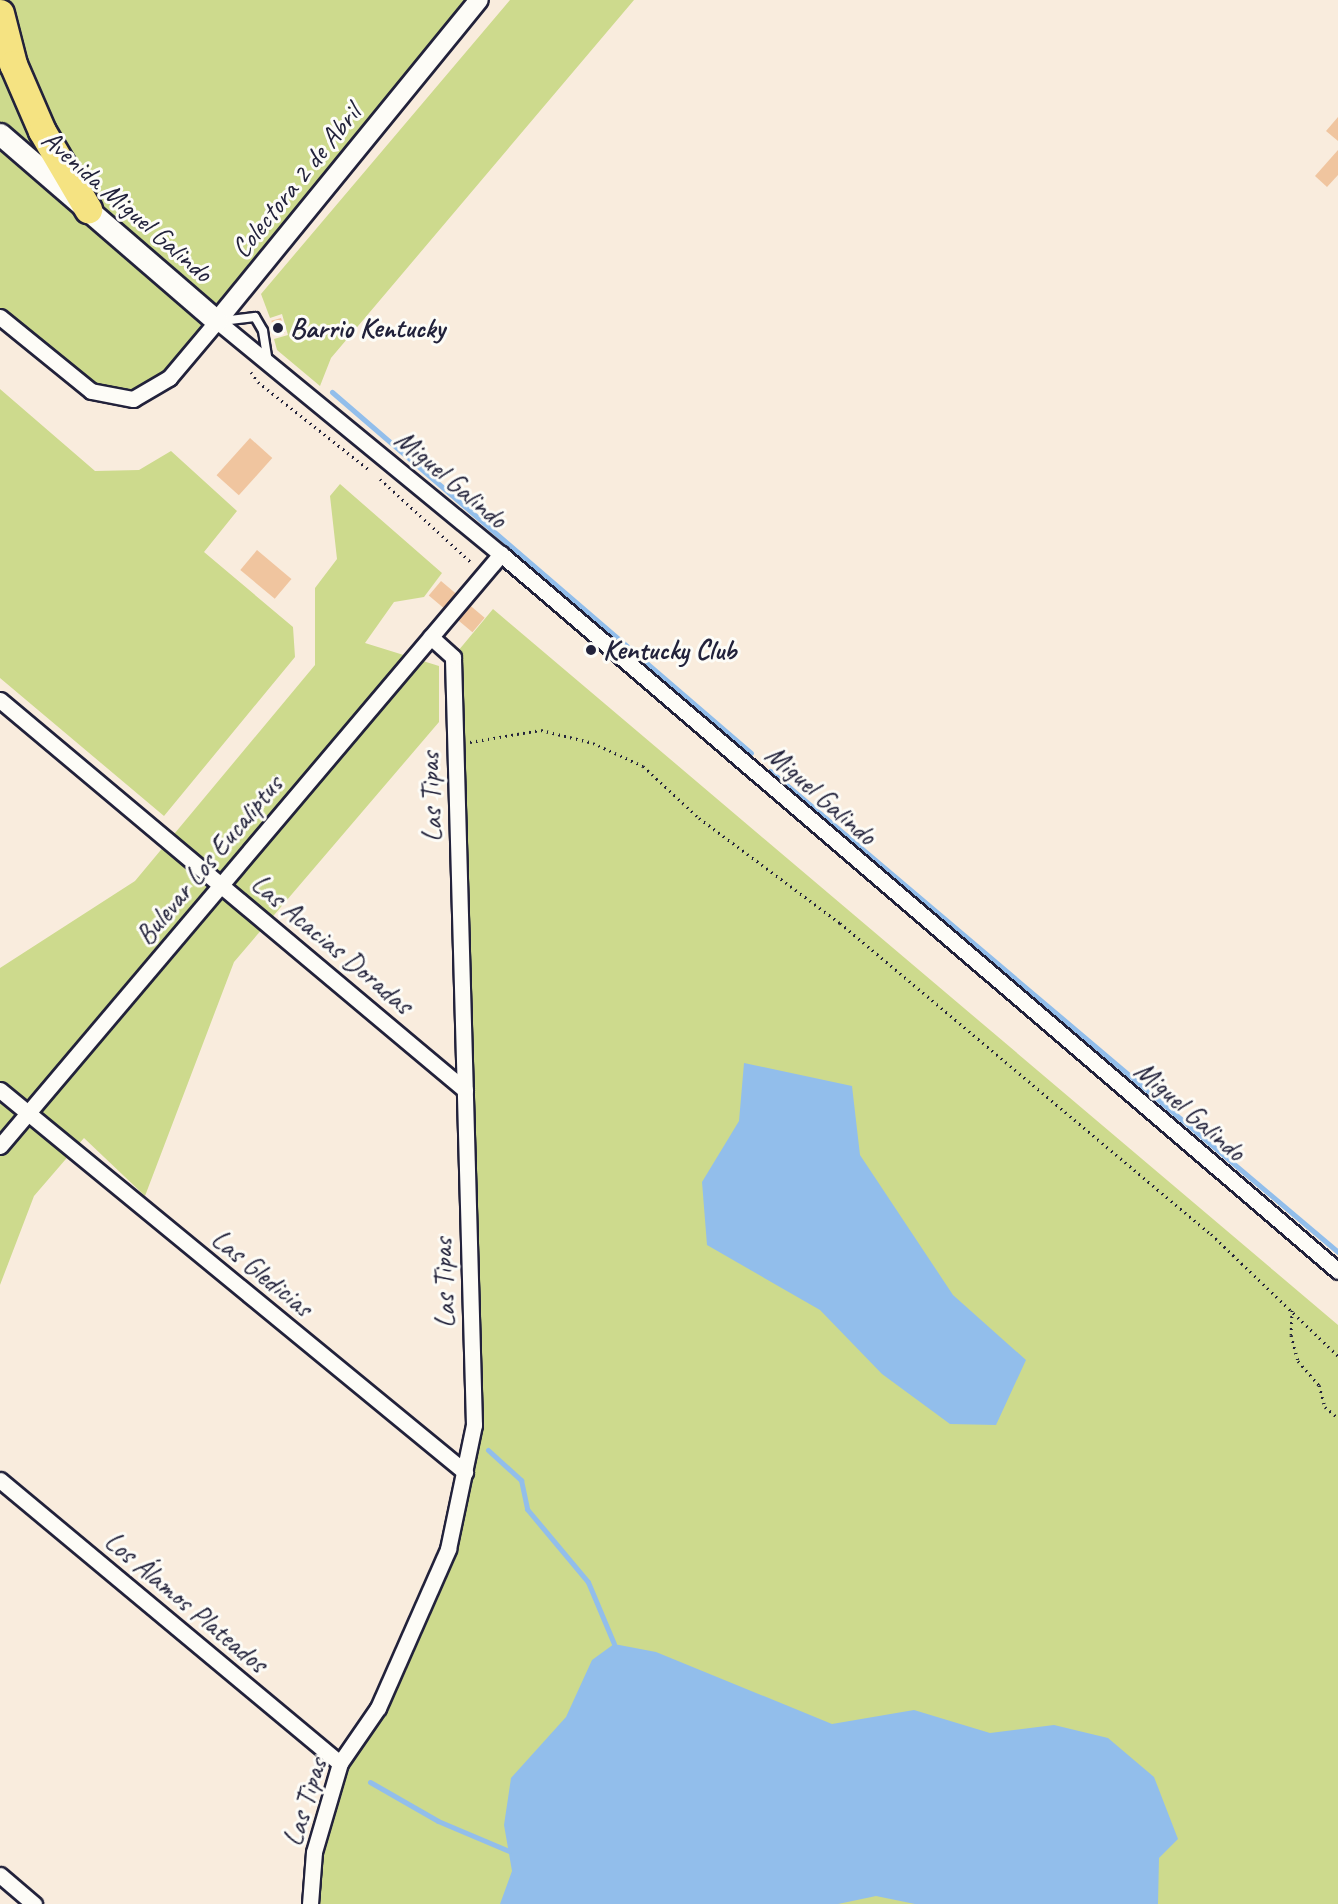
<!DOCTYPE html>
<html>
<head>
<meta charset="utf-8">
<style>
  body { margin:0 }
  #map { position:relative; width:1338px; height:1904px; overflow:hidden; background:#f9ecdd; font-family:Caveat,sans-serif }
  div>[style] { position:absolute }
  .green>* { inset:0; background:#cdda8d }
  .water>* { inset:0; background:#92beeb }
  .stream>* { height:5px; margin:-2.5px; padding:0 2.5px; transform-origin:2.5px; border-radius:2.5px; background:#92beeb }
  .building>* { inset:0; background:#f0c59f; transform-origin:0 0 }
  .path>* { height:3px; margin-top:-1.5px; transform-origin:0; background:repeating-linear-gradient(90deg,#22223b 0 1.5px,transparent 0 6px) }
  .roads { filter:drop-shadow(2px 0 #22223b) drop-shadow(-2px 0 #22223b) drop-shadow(0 2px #22223b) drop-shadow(0 -2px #22223b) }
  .service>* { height:8px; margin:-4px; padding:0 4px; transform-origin:4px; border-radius:4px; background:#fdfcf7 }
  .minor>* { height:15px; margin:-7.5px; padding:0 7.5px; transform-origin:7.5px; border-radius:7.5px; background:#fdfcf7 }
  .tertiary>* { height:18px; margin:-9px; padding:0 9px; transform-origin:9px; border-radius:9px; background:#fdfcf7 }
  .secondary>* { height:21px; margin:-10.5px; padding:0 10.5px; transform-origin:10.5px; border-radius:10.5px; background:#fdfcf7 }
  .motorway>* { height:27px; margin:-13.5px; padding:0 13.5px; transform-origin:13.5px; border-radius:13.5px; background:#f5e382 }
  .dots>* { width:16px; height:16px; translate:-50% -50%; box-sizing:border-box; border:3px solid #fdfcf7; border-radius:50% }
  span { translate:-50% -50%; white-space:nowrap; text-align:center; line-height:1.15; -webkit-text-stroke:6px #fdfcf7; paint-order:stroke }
  .street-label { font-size:28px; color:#22223b }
  .poi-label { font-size:28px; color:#22223b; font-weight:700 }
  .left { translate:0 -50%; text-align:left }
</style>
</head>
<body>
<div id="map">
  <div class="green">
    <i style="clip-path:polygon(0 0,479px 0,151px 392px,112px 398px,0 317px)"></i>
    <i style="clip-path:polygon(510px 0,634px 0,331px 358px,320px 386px,277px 350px,274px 339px,288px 335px,282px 314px,270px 318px,261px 294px)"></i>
    <i style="clip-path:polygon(0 389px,95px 471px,139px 470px,171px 451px,237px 511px,204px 552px,293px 627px,295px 657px,164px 816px,0 678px)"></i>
    <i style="clip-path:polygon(340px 484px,442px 573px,424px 597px,394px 602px,365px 643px,439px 666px,439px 722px,234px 962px,145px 1196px,84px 1138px,34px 1196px,0 1285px,0 968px,135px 881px,315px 665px,315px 588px,337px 559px,330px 496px)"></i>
    <i style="clip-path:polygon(493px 609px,1338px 1325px,1338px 1904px,310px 1904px,340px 1763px,378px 1708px,448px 1549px,474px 1425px,453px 657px)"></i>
  </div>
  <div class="water">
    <i style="clip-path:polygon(744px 1063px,852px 1086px,860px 1155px,953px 1295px,1026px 1360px,996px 1425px,950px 1424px,882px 1374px,820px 1310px,707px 1245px,702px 1182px,739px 1121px)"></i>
    <i style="clip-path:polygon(614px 1644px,656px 1652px,832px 1724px,914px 1710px,990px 1733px,1054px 1725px,1108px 1738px,1154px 1777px,1178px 1839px,1159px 1858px,1158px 1904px,915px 1904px,876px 1896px,838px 1904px,500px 1904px,512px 1871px,504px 1825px,511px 1778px,566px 1717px,592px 1660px)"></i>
  </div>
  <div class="stream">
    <i style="left:332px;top:392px;width:553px;rotate:40.75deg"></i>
    <i style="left:770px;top:771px;width:744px;rotate:40.26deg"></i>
    <i style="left:488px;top:1450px;width:45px;rotate:42.3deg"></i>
    <i style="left:521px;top:1480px;width:30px;rotate:78deg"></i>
    <i style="left:527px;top:1509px;width:95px;rotate:50.1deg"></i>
    <i style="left:588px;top:1582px;width:67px;rotate:67.2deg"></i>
    <i style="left:370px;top:1782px;width:78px;rotate:29.8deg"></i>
    <i style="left:438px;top:1821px;width:77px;rotate:22.9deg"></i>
  </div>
  <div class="building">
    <i style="clip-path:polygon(1338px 117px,1338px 141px,1326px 131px)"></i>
    <i style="clip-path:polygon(1338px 150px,1338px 175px,1327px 187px,1315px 176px)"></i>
    <i style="left:281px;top:318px;width:15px;height:10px;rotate:74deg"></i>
    <i style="left:250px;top:438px;width:30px;height:50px;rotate:42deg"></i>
    <i style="left:257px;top:550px;width:45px;height:26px;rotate:40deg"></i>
    <i style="left:441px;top:581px;width:57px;height:19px;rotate:40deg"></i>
  </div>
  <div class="path">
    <i style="left:251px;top:372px;width:12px;rotate:55deg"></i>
    <i style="left:258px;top:382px;width:140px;rotate:38.3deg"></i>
    <i style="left:380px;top:479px;width:125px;rotate:42.4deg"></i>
    <i style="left:470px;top:742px;width:72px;rotate:-9.6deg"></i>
    <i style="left:541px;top:730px;width:54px;rotate:14deg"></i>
    <i style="left:593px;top:743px;width:55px;rotate:24.7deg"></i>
    <i style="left:643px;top:766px;width:76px;rotate:42.9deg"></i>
    <i style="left:699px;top:818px;width:176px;rotate:36.7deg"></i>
    <i style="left:840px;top:923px;width:484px;rotate:40deg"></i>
    <i style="left:1211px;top:1234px;width:176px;rotate:43.8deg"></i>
    <i style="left:1292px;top:1310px;width:25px;rotate:92deg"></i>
    <i style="left:1291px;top:1335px;width:27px;rotate:75deg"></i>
    <i style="left:1298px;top:1361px;width:32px;rotate:49deg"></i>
    <i style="left:1319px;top:1385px;width:23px;rotate:75deg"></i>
    <i style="left:1325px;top:1407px;width:17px;rotate:40deg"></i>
  </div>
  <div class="roads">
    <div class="service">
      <i style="left:222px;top:321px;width:33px;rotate:-7deg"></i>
      <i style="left:255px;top:317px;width:16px;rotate:60deg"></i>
      <i style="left:263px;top:331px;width:31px;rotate:81deg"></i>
    </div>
    <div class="minor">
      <i style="left:0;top:317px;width:117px;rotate:39.1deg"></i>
      <i style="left:91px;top:391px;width:43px;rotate:10.8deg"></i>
      <i style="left:133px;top:399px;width:42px;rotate:-30.3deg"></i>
      <i style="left:169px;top:378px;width:75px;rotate:-49.9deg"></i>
      <i style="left:217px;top:321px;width:367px;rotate:39.4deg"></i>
      <i style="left:501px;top:554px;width:1102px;rotate:40.58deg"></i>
      <i style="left:0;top:700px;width:607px;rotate:39.99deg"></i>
      <i style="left:0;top:1090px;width:602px;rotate:39.4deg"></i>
      <i style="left:0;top:1146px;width:776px;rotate:-49.76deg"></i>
      <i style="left:0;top:1480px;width:442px;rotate:39.8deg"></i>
      <i style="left:0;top:1875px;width:45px;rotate:40.5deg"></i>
      <i style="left:310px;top:1904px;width:52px;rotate:-85.6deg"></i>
      <i style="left:314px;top:1852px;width:93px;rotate:-73.7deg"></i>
      <i style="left:340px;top:1763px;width:67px;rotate:-55.4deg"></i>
      <i style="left:378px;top:1708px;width:174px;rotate:-66.2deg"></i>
      <i style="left:448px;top:1549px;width:127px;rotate:-78.2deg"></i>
      <i style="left:474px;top:1425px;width:768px;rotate:-91.57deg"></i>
      <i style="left:453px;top:657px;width:30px;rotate:-138deg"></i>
    </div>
    <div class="tertiary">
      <i style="left:217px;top:321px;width:414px;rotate:-50.8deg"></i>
    </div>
    <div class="secondary">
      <i style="left:0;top:134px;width:286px;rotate:40.8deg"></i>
    </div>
    <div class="motorway">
      <i style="left:0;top:13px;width:53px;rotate:75.7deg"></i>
      <i style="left:13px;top:64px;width:73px;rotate:66.6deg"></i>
      <i style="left:42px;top:131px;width:91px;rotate:59.5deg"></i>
    </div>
  </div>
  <div class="dots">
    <i style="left:278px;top:328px;background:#22223b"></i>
    <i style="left:591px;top:650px;background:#22223b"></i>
  </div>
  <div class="street-label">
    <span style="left:296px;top:181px;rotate:-51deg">Colectora 2 de Abril</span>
    <span style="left:127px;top:206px;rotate:41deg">Avenida Miguel Galindo</span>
    <span style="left:451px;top:479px;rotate:40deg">Miguel Galindo</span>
    <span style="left:821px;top:795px;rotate:41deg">Miguel Galindo</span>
    <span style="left:431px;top:797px;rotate:-92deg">Las Tipas</span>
    <span style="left:209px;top:860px;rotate:-50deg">Bulevar Los Eucaliptus</span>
    <span style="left:332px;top:944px;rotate:40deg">Las Acacias Doradas</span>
    <span style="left:1190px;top:1111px;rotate:41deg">Miguel Galindo</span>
    <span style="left:262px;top:1273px;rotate:39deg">Las Gledicias</span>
    <span style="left:444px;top:1283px;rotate:-92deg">Las Tipas</span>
    <span style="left:186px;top:1602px;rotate:40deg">Los Álamos Plateados</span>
    <span style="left:305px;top:1802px;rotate:-73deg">Las Tipas</span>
  </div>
  <div class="poi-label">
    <span class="left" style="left:290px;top:328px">Barrio Kentucky</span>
    <span class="left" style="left:603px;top:650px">Kentucky Club</span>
  </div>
</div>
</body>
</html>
